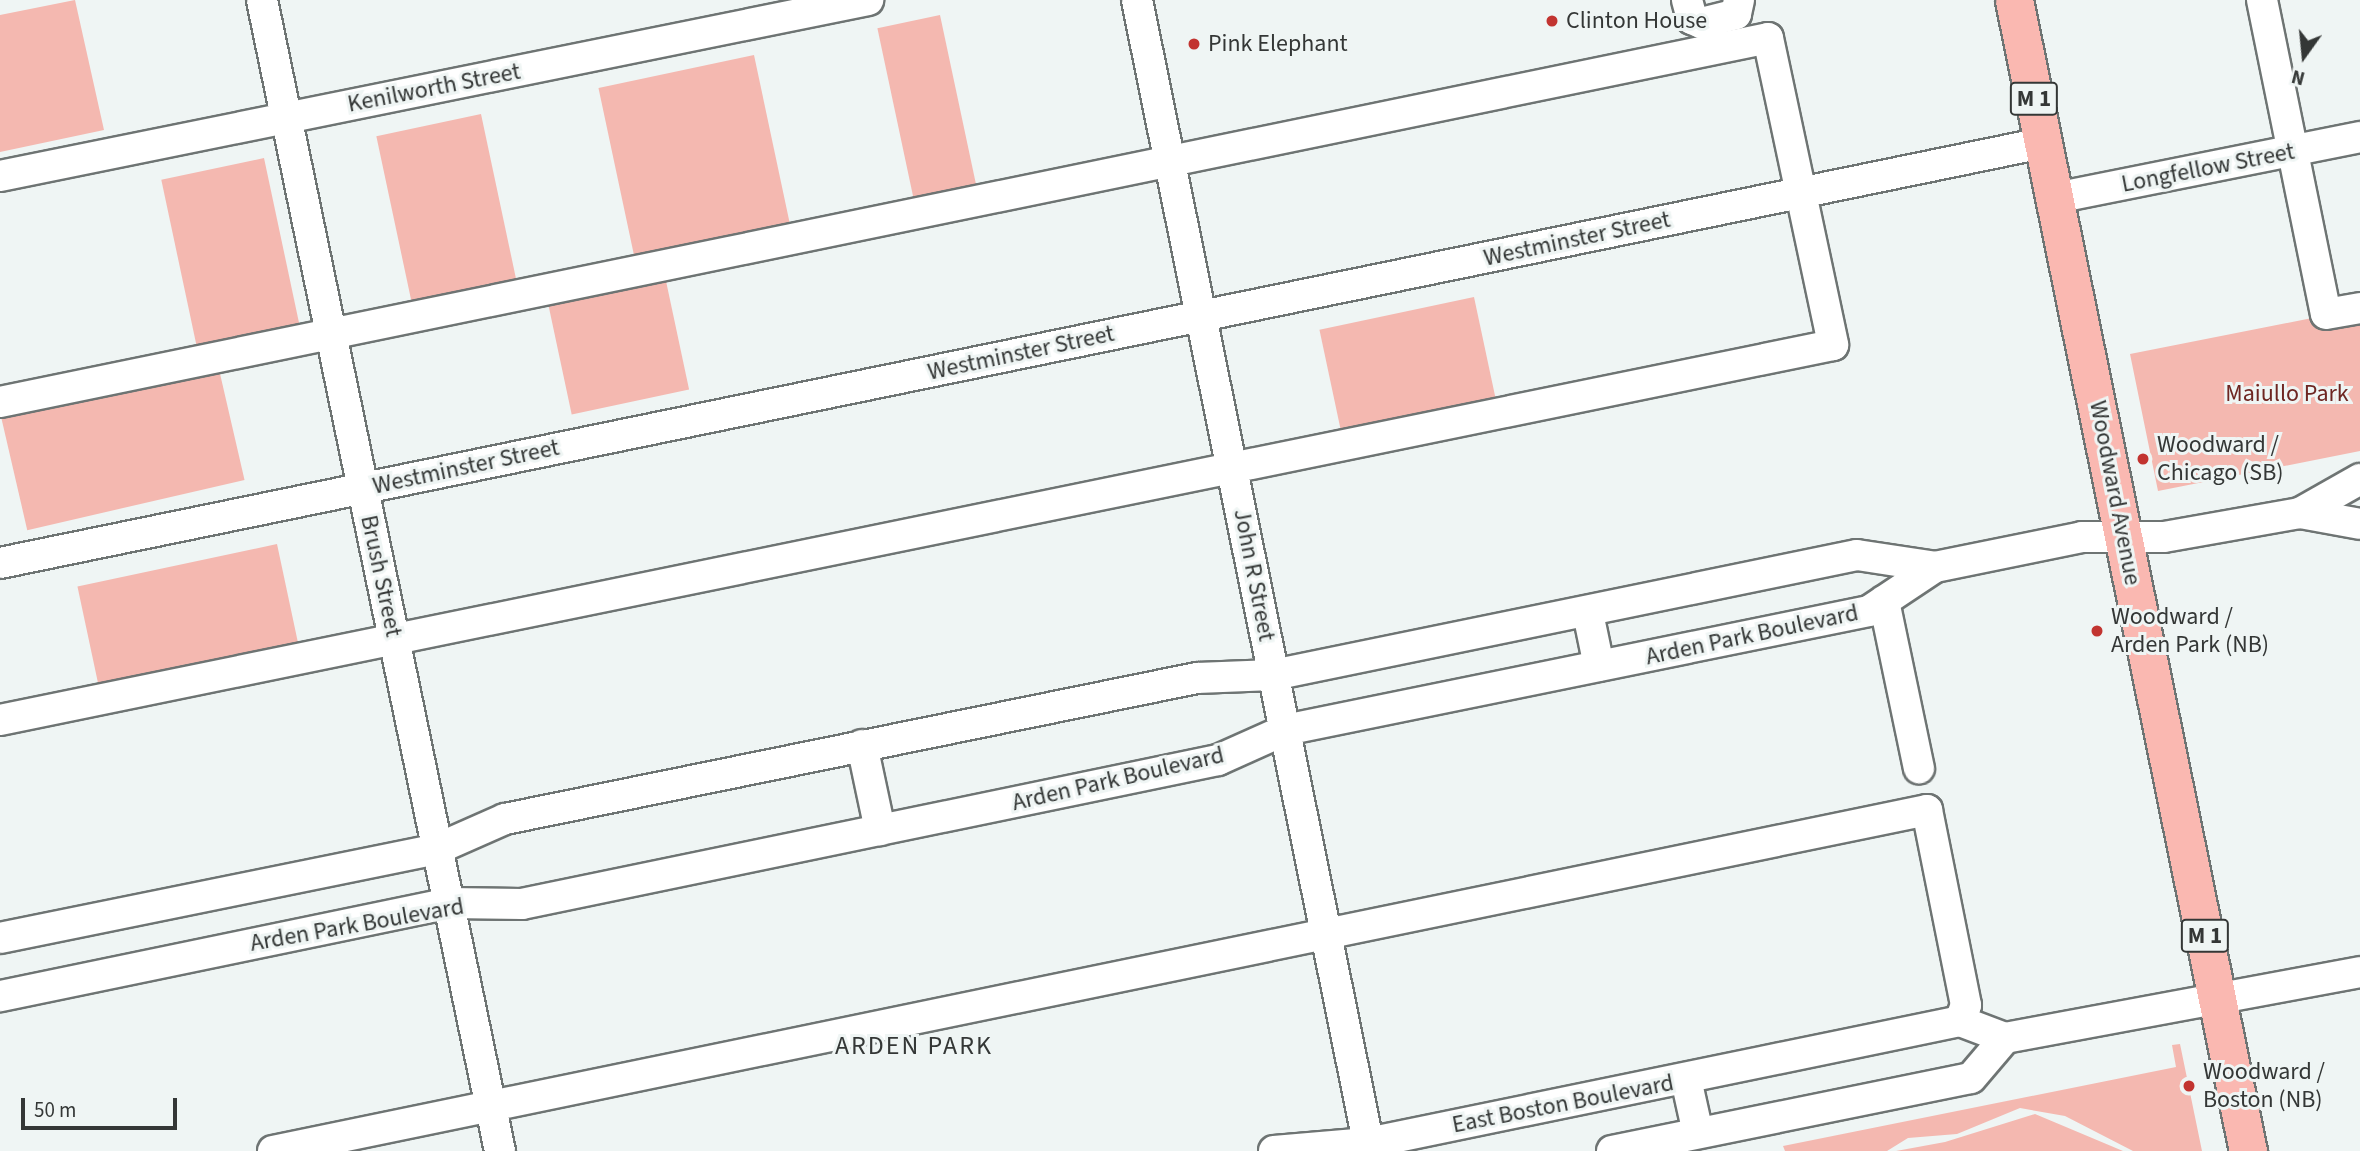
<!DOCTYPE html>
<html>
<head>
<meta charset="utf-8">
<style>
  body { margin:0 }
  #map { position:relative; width:2360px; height:1151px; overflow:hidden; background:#eff5f4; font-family:"Source Sans 3",sans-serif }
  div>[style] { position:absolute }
  .green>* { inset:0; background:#f4b8b0; transform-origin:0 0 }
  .roads { filter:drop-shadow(2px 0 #6e7473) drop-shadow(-2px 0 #6e7473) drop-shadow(0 2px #6e7473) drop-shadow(0 -2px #6e7473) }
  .minor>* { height:30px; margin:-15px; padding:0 15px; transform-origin:15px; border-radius:15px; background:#fff }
  .major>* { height:37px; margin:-18.5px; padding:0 18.5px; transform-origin:18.5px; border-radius:18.5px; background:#fab8b1 }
  .dots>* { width:19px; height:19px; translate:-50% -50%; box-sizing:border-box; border:4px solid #eff5f4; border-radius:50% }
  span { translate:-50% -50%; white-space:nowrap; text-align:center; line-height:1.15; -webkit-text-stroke:6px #eff5f4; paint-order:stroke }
  .shield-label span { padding:2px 5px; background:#eff5f4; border:2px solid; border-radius:5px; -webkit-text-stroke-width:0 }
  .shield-label { font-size:23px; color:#343736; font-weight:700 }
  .poi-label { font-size:24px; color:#343736 }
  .left { translate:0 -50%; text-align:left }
  .street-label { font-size:24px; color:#343736 }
  .park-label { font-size:24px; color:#6e2622 }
  .neighbourhood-label { font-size:26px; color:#343736; letter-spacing:2px }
  .north { position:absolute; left:2269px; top:21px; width:70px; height:70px; -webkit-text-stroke:5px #eff5f4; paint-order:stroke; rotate:195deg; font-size:19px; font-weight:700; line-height:28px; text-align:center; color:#343736 }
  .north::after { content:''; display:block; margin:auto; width:24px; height:32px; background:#343736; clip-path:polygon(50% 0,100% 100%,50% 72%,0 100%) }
  .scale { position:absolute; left:21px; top:1098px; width:156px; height:32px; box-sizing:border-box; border:4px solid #343736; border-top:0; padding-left:9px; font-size:21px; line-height:24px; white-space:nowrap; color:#343736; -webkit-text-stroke:5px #eff5f4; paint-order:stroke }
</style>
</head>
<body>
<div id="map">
  <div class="green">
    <i style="clip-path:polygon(75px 0,104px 130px,0 152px,0 15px)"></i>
    <i style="left:940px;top:15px;width:179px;height:64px;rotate:78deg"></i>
    <i style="left:754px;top:55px;width:177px;height:159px;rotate:78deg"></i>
    <i style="left:481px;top:114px;width:176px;height:107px;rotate:78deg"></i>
    <i style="left:264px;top:158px;width:175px;height:105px;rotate:78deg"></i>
    <i style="left:666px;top:281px;width:111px;height:120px;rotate:78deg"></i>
    <i style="left:1474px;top:297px;width:109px;height:158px;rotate:78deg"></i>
    <i style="clip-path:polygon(2317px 317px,2319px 327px,2360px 319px,2360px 451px,2158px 491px,2130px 354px)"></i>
    <i style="left:218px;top:365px;width:118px;height:223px;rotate:77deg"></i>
    <i style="left:277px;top:544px;width:105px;height:204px;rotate:78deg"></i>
    <i style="clip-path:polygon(2180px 1044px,2202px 1151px,2133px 1151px,2065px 1116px,2020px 1108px,1957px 1134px,1908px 1138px,1887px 1151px,1785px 1151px,1783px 1146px,2176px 1067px,2172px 1045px)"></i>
    <i style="clip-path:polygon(2035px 1114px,2123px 1151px,1896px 1151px,1945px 1142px)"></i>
  </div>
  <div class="roads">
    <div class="minor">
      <i style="left:262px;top:0;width:1175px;rotate:78.32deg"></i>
      <i style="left:1137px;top:0;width:1174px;rotate:78.56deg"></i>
      <i style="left:1687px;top:0;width:20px;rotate:75deg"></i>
      <i style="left:1692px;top:19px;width:10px;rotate:24deg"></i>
      <i style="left:1701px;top:23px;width:36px;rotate:-14deg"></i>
      <i style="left:1736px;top:14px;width:14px;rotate:-78deg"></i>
      <i style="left:2262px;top:0;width:320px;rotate:78.5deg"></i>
      <i style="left:2326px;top:314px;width:35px;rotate:-10deg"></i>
      <i style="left:0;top:176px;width:886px;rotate:-11.46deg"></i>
      <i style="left:2055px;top:198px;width:311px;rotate:-11.3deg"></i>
      <i style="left:0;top:402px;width:1805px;rotate:-11.63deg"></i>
      <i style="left:1768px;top:38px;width:314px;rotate:78deg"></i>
      <i style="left:1833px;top:345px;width:1871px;rotate:168.44deg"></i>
      <i style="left:2300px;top:513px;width:61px;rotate:10.4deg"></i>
      <i style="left:0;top:563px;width:2086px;rotate:-11.62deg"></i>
      <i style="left:1935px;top:567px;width:150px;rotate:-11.5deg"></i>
      <i style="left:2082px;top:537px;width:82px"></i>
      <i style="left:2164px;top:537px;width:138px;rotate:-10deg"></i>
      <i style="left:2300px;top:513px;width:69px;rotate:-29.5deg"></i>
      <i style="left:1884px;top:601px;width:171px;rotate:78.2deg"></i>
      <i style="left:1588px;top:613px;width:54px;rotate:78.3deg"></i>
      <i style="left:862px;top:745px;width:87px;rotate:78deg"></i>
      <i style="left:0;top:938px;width:446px;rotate:-11.5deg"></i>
      <i style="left:437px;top:849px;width:74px;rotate:-23.8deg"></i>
      <i style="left:505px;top:819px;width:706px;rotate:-11.52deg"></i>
      <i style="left:1197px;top:678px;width:76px;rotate:-2.3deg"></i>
      <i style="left:1273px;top:675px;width:596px;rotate:-11.61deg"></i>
      <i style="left:1857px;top:555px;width:79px;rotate:8.7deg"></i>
      <i style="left:1935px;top:567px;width:79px;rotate:146.3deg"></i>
      <i style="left:1869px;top:611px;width:596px;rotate:168.48deg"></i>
      <i style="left:1285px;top:730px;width:73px;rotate:155.9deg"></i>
      <i style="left:1218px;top:760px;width:711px;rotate:168.31deg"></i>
      <i style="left:522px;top:904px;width:72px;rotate:-179.2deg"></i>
      <i style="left:450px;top:903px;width:460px;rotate:168.3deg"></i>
      <i style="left:1686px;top:1079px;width:55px;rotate:77.5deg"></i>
      <i style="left:273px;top:1151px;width:1689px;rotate:-11.65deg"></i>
      <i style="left:1927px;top:810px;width:199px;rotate:78.7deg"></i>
      <i style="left:1966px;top:1005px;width:17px;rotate:111deg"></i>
      <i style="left:1274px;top:1151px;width:94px;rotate:-4.9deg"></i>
      <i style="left:1368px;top:1143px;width:604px;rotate:-11.64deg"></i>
      <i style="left:1960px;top:1021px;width:48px;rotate:20.7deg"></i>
      <i style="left:2005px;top:1038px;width:361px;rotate:-10.5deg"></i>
      <i style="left:1612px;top:1151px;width:366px;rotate:-11.5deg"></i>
      <i style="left:1971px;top:1078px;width:52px;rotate:-49.6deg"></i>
    </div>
    <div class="major">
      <i style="left:2014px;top:0;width:1175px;rotate:78.51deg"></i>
    </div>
  </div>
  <div class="dots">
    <i style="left:1552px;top:21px;background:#c23430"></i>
    <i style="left:1194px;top:44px;background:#c23430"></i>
    <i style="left:2143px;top:459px;background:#c23430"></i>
    <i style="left:2097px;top:631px;background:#c23430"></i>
    <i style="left:2189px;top:1086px;background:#c23430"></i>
  </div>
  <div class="shield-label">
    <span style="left:2034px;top:99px">M 1</span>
    <span style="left:2205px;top:936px">M 1</span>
  </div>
  <div class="poi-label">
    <span class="left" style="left:1566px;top:21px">Clinton House</span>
    <span class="left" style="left:1208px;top:44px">Pink Elephant</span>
    <span class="left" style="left:2157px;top:459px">Woodward /<br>Chicago (SB)</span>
    <span class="left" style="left:2111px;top:631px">Woodward /<br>Arden Park (NB)</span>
    <span class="left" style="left:2203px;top:1086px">Woodward /<br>Boston (NB)</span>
  </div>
  <div class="street-label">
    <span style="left:434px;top:88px;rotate:-11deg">Kenilworth Street</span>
    <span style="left:2208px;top:168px;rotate:-11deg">Longfellow Street</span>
    <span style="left:1577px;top:239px;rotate:-12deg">Westminster Street</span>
    <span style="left:1021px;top:353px;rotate:-12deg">Westminster Street</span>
    <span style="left:466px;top:467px;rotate:-12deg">Westminster Street</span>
    <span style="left:2115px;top:493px;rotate:79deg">Woodward Avenue</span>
    <span style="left:1254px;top:575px;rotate:79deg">John R Street</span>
    <span style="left:381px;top:576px;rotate:78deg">Brush Street</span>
    <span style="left:1752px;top:635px;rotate:-12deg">Arden Park Boulevard</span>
    <span style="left:1118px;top:779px;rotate:-13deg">Arden Park Boulevard</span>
    <span style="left:357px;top:925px;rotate:-10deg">Arden Park Boulevard</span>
    <span style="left:1563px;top:1104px;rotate:-11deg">East Boston Boulevard</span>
  </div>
  <div class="park-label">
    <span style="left:2287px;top:394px">Maiullo Park</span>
  </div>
  <div class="neighbourhood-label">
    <span style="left:914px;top:1046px">ARDEN PARK</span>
  </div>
  <div class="north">N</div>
  <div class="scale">50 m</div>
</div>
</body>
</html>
